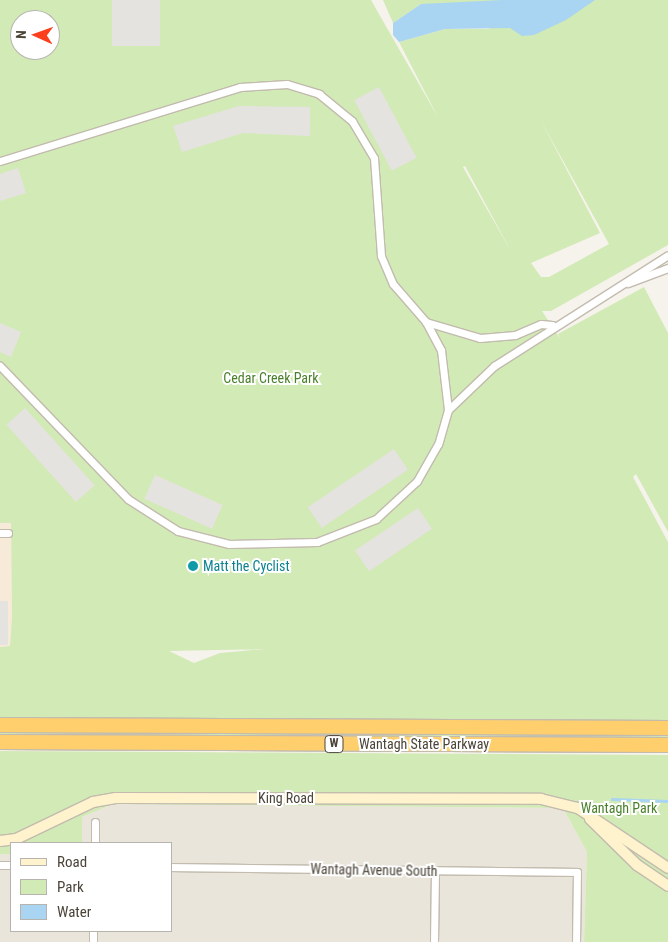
<!DOCTYPE html>
<html>
<head>
<meta charset="utf-8">
<style>
  body { margin:0 }
  #map { position:relative; width:668px; height:942px; overflow:hidden; background:#f6f3ec; font-family:"Roboto Condensed",sans-serif }
  div>[style] { position:absolute }
  .residential>* { inset:0; background:#eae5da }
  .commercial>* { inset:0; background:#f7ead8 }
  .green>* { inset:0; background:#d2eab5; transform-origin:0 0 }
  .parking>* { inset:0; background:#e5e3e0; transform-origin:0 0 }
  .water>* { inset:0; background:#a9d4f2 }
  .stream>* { height:2.5px; margin:-1.25px; padding:0 1.25px; transform-origin:1.25px; border-radius:1.25px; background:#a9d4f2 }
  .roads { filter:drop-shadow(1px 0 #c2bbae) drop-shadow(-1px 0 #c2bbae) drop-shadow(0 1px #c2bbae) drop-shadow(0 -1px #c2bbae) }
  .street>* { height:7px; margin:-3.5px; padding:0 3.5px; transform-origin:3.5px; border-radius:3.5px; background:#fff }
  .secondary>* { height:10px; margin:-5px; padding:0 5px; transform-origin:5px; border-radius:5px; background:#fff3cd }
  .highway>* { height:14px; margin:-7px; padding:0 7px; transform-origin:7px; border-radius:7px; background:#ffcf6e }
  .dots>* { width:14px; height:14px; translate:-50% -50%; box-sizing:border-box; border:2px solid #fff; border-radius:50% }
  span { translate:-50% -50%; white-space:nowrap; text-align:center; line-height:1.15; -webkit-text-stroke:4px #fff; paint-order:stroke }
  .shield-label span { padding:1px 4px; background:#fff; border:1px solid; border-radius:4px; -webkit-text-stroke-width:0 }
  .shield-label { font-size:12px; color:#4b4439; font-weight:700 }
  .park-label { font-size:14px; color:#4a7f2a }
  .culture-label { font-size:14px; color:#0d838f }
  .left { translate:0 -50%; text-align:left }
  .street-label { font-size:14px; color:#4b4439 }
  .legend { position:absolute; left:10px; top:842px; width:162px; height:90px; box-sizing:border-box; background:#fff; border:1px solid #b7b4b0; margin:0; padding:6px 9px; list-style:none; font-size:15px; color:#4b4439 }
  .legend li { display:flex; align-items:center; gap:10px; height:25px }
  .legend b { width:25px; border:1px solid #b7b4b0 }
  .north { position:absolute; left:10px; top:10px; width:50px; height:50px; box-sizing:border-box; background:#fff; border:1px solid #b7b4b0; border-radius:50%; rotate:272deg; font-size:14px; font-weight:700; line-height:20px; text-align:center; color:#4b4439 }
  .north::after { content:''; display:block; margin:auto; width:18px; height:22px; background:#fc3f1d; clip-path:polygon(50% 0,100% 100%,50% 72%,0 100%) }
</style>
</head>
<body>
<div id="map">
  <div class="residential">
    <i style="clip-path:polygon(113px 804px,563px 808px,587px 852px,584px 942px,0 942px,0 854px,11px 854px,11px 931px,171px 931px,171px 843px,82px 843px,82px 817px)"></i>
  </div>
  <div class="commercial">
    <i style="clip-path:polygon(0 523px,11px 523px,12px 617px,10px 646px,0 647px)"></i>
  </div>
  <div class="green">
    <i style="clip-path:polygon(evenodd,0 0,371px 0,439px 119px,399px 42px,445px 29px,491px 29px,421px 4px,393px 23px,383px 0,668px 0,668px 245px,551px 311px,542px 311px,561px 340px,558px 334px,644px 287px,668px 333px,668px 532px,636px 474px,633px 477px,668px 542px,668px 721px,0 718px,0 647px,10px 646px,12px 617px,11px 523px,0 523px,0 0,20px 20px,50px 20px,50px 50px,20px 50px,20px 20px,0 0,540px 119px,609px 244px,549px 277px,541px 277px,531px 263px,600px 233px,540px 119px,0 0,465px 166px,512px 253px,463px 167px,465px 166px,0 0,266px 649px,220px 653px,194px 663px,169px 651px,266px 649px)"></i>
    <i style="left:0;top:733px;width:668px;height:4px"></i>
    <i style="clip-path:polygon(0 751px,668px 755px,668px 942px,584px 942px,587px 852px,563px 808px,113px 804px,82px 817px,82px 843px,11px 843px,11px 854px,0 854px)"></i>
  </div>
  <div class="parking">
    <i style="left:112px;top:0;width:48px;height:46px"></i>
    <i style="left:379px;top:87px;width:80px;height:28px;rotate:62deg"></i>
    <i style="clip-path:polygon(239px 106px,310px 107px,310px 136px,243px 133px,182px 152px,173px 126px)"></i>
    <i style="clip-path:polygon(18px 168px,26px 193px,0 201px,0 174px)"></i>
    <i style="clip-path:polygon(0 323px,21px 332px,11px 357px,0 352px)"></i>
    <i style="left:25px;top:408px;width:104px;height:25px;rotate:48deg"></i>
    <i style="left:394px;top:449px;width:25px;height:104px;rotate:56deg"></i>
    <i style="left:155px;top:475px;width:74px;height:26px;rotate:24deg"></i>
    <i style="left:418px;top:508px;width:25px;height:76px;rotate:56deg"></i>
    <i style="left:0;top:601px;width:8px;height:44px"></i>
  </div>
  <div class="water">
    <i style="clip-path:polygon(502px 0,595px 0,566px 20px,534px 35px,522px 36px,510px 28px,445px 29px,399px 42px,393px 35px,393px 23px,421px 4px)"></i>
  </div>
  <div class="stream">
    <i style="left:612px;top:799px;width:56px;rotate:2deg"></i>
  </div>
  <div class="roads">
    <div class="street">
      <i style="left:0;top:161px;width:251px;rotate:-17.1deg"></i>
      <i style="left:240px;top:87px;width:47px;rotate:-3.7deg"></i>
      <i style="left:287px;top:84px;width:34px;rotate:17deg"></i>
      <i style="left:319px;top:94px;width:43px;rotate:39.3deg"></i>
      <i style="left:352px;top:121px;width:43px;rotate:59.3deg"></i>
      <i style="left:374px;top:158px;width:98px;rotate:85.9deg"></i>
      <i style="left:381px;top:256px;width:30px;rotate:67deg"></i>
      <i style="left:393px;top:284px;width:50px;rotate:49deg"></i>
      <i style="left:426px;top:322px;width:32px;rotate:62deg"></i>
      <i style="left:441px;top:350px;width:60px;rotate:83.3deg"></i>
      <i style="left:448px;top:410px;width:35px;rotate:106deg"></i>
      <i style="left:438px;top:444px;width:43px;rotate:119.6deg"></i>
      <i style="left:417px;top:481px;width:56px;rotate:137.2deg"></i>
      <i style="left:376px;top:519px;width:63px;rotate:158.7deg"></i>
      <i style="left:317px;top:542px;width:88px;rotate:178.7deg"></i>
      <i style="left:229px;top:544px;width:53px;rotate:-165.7deg"></i>
      <i style="left:178px;top:531px;width:59px;rotate:-147.4deg"></i>
      <i style="left:128px;top:499px;width:185px;rotate:-133.9deg"></i>
      <i style="left:628px;top:283px;width:43px;rotate:-20.6deg"></i>
      <i style="left:426px;top:322px;width:56px;rotate:16.5deg"></i>
      <i style="left:480px;top:338px;width:35px;rotate:-5deg"></i>
      <i style="left:515px;top:335px;width:28px;rotate:-23deg"></i>
      <i style="left:541px;top:324px;width:11px;rotate:5deg"></i>
      <i style="left:448px;top:410px;width:64px;rotate:-43.7deg"></i>
      <i style="left:494px;top:366px;width:206px;rotate:-32.5deg"></i>
      <i style="left:0;top:533px;width:8px"></i>
      <i style="left:95px;top:843px;width:21px;rotate:-90deg"></i>
      <i style="left:0;top:865px;width:11px"></i>
      <i style="left:171px;top:867px;width:406px;rotate:0.7deg"></i>
      <i style="left:577px;top:872px;width:70px;rotate:90.8deg"></i>
      <i style="left:93px;top:942px;width:11px;rotate:-90deg"></i>
      <i style="left:434px;top:942px;width:72px;rotate:-89.2deg"></i>
    </div>
    <div class="secondary">
      <i style="left:590px;top:819px;width:66px;rotate:44.4deg"></i>
      <i style="left:637px;top:865px;width:37px;rotate:34deg"></i>
      <i style="left:0;top:841px;width:16px;rotate:-7deg"></i>
      <i style="left:16px;top:839px;width:85px;rotate:-25.7deg"></i>
      <i style="left:93px;top:802px;width:23px;rotate:-10deg"></i>
      <i style="left:116px;top:798px;width:425px;rotate:0.1deg"></i>
      <i style="left:541px;top:799px;width:38px;rotate:14deg"></i>
      <i style="left:578px;top:808px;width:108px;rotate:33.7deg"></i>
    </div>
    <div class="highway">
      <i style="left:0;top:725px;width:668px;rotate:0.26deg"></i>
      <i style="left:0;top:742px;width:668px;rotate:0.26deg"></i>
    </div>
  </div>
  <div class="dots">
    <i style="left:193px;top:566px;background:#0f9aa8"></i>
  </div>
  <div class="shield-label">
    <span style="left:334px;top:744px">W</span>
  </div>
  <div class="park-label">
    <span style="left:271px;top:378px">Cedar Creek Park</span>
    <span style="left:619px;top:808px">Wantagh Park</span>
  </div>
  <div class="culture-label">
    <span class="left" style="left:203px;top:566px">Matt the Cyclist</span>
  </div>
  <div class="street-label">
    <span style="left:424px;top:744px">Wantagh State Parkway</span>
    <span style="left:286px;top:798px">King Road</span>
    <span style="left:374px;top:870px;rotate:1deg">Wantagh Avenue South</span>
  </div>
  <ul class="legend">
  <li><b style="height:6px;background:#fff3cd"></b>Road</li>
  <li><b style="height:14px;background:#d2eab5"></b>Park</li>
  <li><b style="height:14px;background:#a9d4f2"></b>Water</li>
  </ul>
  <div class="north">N</div>
</div>
</body>
</html>
